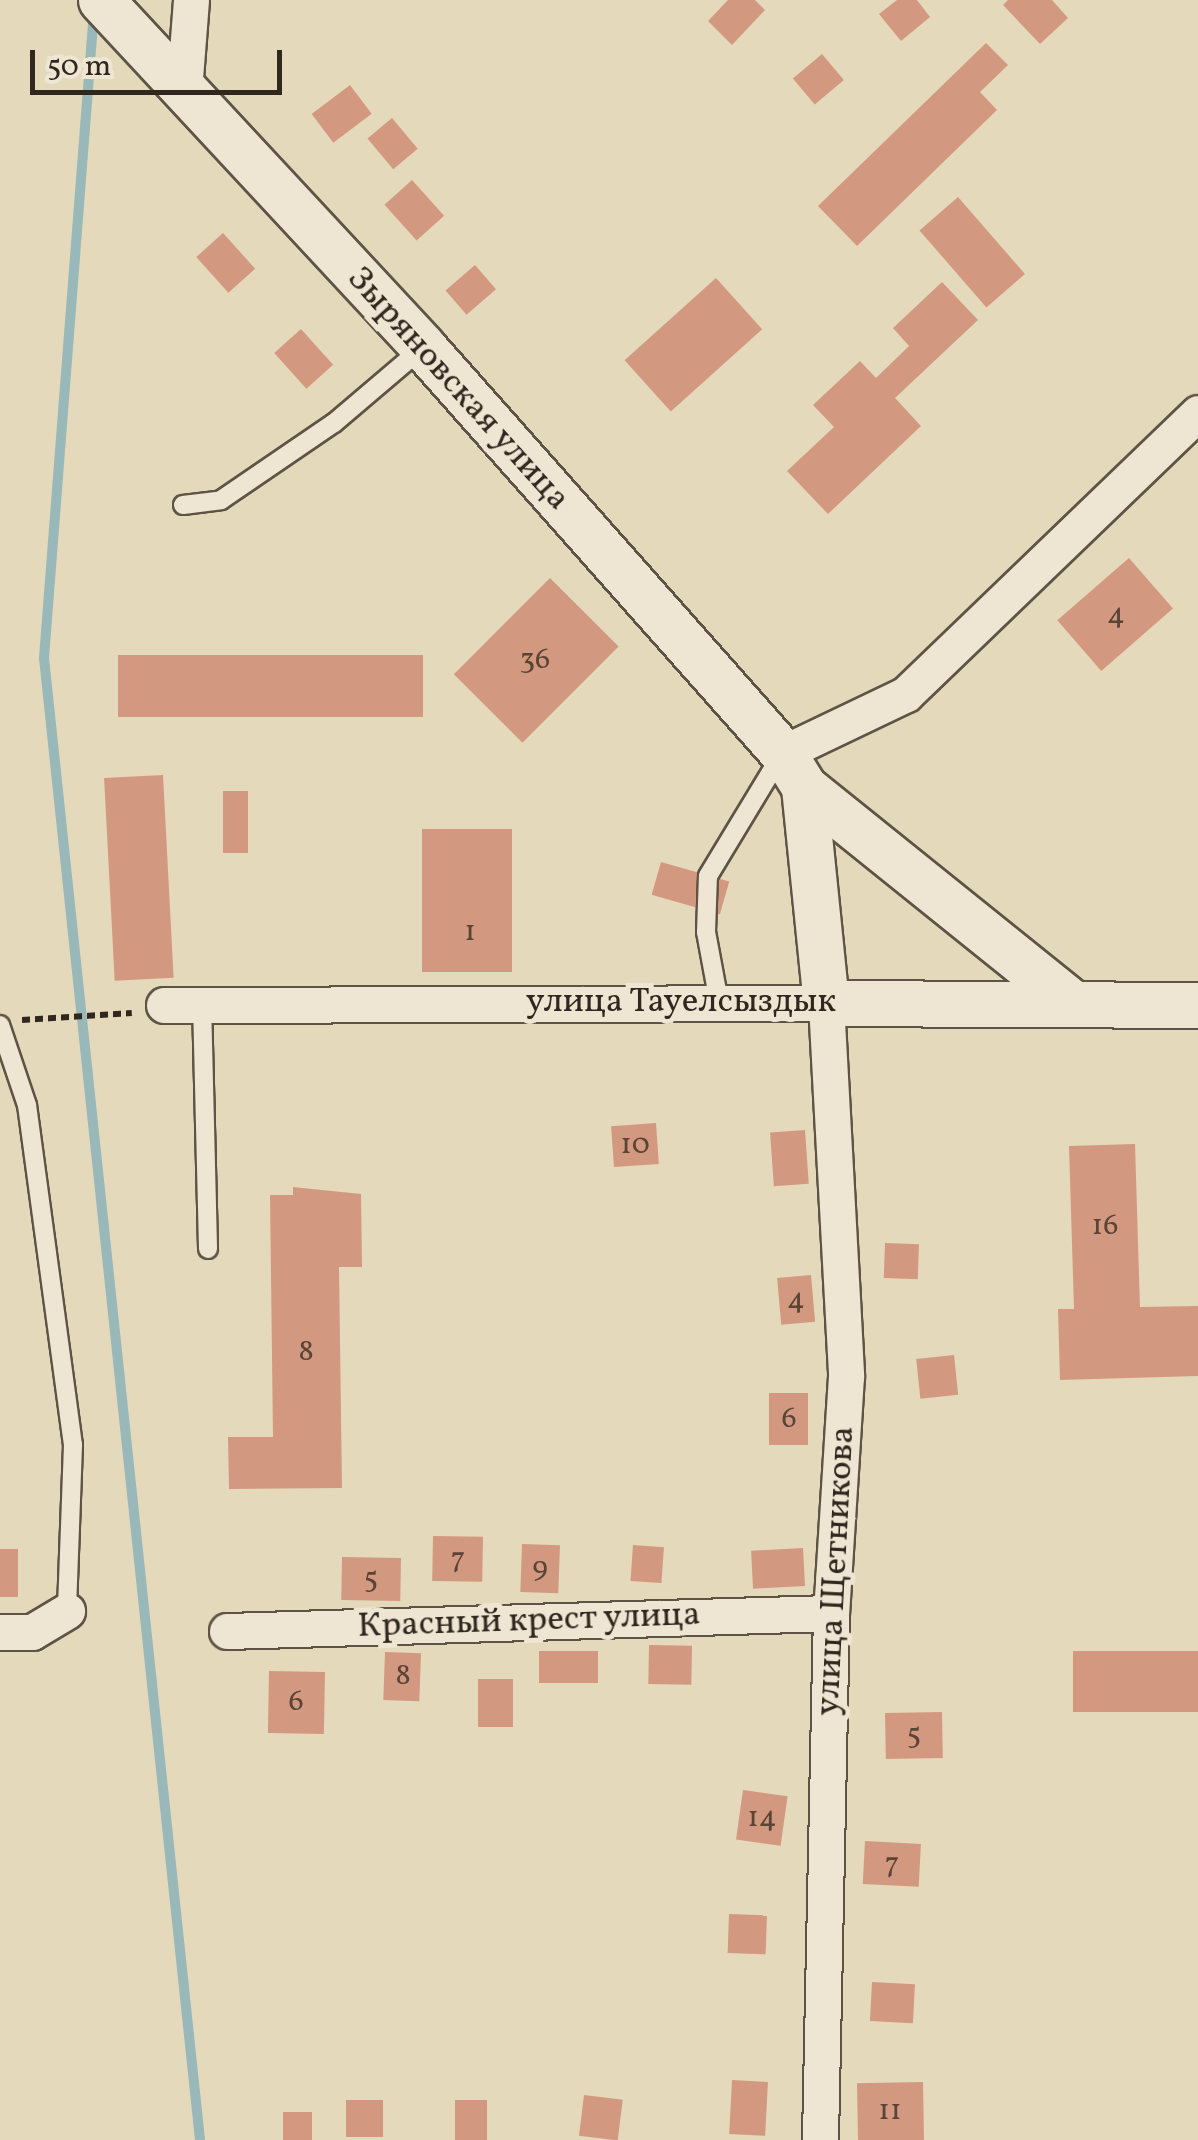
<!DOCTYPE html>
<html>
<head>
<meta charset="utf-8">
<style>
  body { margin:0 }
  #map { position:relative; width:1198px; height:2140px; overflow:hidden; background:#e5d9bb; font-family:Vollkorn,serif }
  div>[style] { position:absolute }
  .stream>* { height:10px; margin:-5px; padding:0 5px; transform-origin:5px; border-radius:5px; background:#99b8b9 }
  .building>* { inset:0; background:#d39880; transform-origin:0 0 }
  .path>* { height:6px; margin-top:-3px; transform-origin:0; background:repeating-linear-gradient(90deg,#30281e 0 8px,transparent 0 13px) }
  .roads { filter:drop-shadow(2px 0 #5d5445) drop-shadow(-2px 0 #5d5445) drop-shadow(0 2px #5d5445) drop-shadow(0 -2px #5d5445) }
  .service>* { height:18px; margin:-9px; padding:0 9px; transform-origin:9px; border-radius:9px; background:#eee6d3 }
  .minor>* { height:35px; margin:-17.5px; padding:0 17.5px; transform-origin:17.5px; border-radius:17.5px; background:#eee6d3 }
  .tertiary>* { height:45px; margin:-22.5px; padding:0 22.5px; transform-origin:22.5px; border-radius:22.5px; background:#eee6d3 }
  span { translate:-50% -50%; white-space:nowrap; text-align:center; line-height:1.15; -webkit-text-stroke:10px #eee6d3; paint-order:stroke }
  .number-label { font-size:30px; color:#594436 }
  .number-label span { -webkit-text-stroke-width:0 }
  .street-label { font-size:35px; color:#30281e }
  .scale { position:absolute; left:30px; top:50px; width:252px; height:45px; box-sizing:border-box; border:5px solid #30281e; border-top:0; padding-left:12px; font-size:30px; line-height:35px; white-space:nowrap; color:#30281e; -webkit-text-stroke:8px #eee6d3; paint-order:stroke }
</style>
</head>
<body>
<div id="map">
  <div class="stream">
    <i style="left:94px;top:11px;width:649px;rotate:94.42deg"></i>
    <i style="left:44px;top:658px;width:1490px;rotate:83.99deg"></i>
  </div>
  <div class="building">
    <i style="clip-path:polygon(728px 0,755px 0,765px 10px,732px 45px,708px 21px)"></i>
    <i style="clip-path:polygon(897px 0,917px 0,930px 17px,901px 41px,879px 14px)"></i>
    <i style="clip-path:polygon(1008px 0,1052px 0,1068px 18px,1040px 44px,1003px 5px)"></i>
    <i style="clip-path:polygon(986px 43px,1008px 65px,980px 92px,997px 110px,857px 246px,818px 206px)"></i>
    <i style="left:822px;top:54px;width:34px;height:38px;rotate:50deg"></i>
    <i style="left:350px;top:85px;width:36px;height:48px;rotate:53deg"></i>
    <i style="left:392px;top:118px;width:40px;height:32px;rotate:50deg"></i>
    <i style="left:412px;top:180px;width:48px;height:37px;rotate:48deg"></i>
    <i style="left:958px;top:197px;width:102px;height:51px;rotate:49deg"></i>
    <i style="left:223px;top:233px;width:48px;height:36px;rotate:48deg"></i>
    <i style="left:475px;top:265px;width:32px;height:39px;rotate:49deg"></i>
    <i style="left:716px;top:278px;width:69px;height:123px;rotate:48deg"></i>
    <i style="clip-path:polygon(942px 282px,978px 320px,895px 398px,921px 426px,828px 514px,787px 471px,834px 427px,813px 405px,860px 361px,876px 378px,909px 346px,893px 328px)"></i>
    <i style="left:301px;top:329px;width:48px;height:36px;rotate:48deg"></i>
    <i style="left:1129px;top:558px;width:67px;height:95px;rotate:49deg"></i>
    <i style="left:550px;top:578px;width:97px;height:136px;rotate:45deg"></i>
    <i style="left:423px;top:655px;width:62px;height:305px;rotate:90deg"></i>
    <i style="left:163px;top:775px;width:203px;height:59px;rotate:87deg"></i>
    <i style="left:223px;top:791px;width:25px;height:62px"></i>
    <i style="left:422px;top:829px;width:90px;height:143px"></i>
    <i style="left:661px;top:862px;width:71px;height:34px;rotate:16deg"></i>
    <i style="left:656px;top:1123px;width:41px;height:45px;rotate:86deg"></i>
    <i style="left:805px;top:1130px;width:54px;height:35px;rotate:86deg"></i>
    <i style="clip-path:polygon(1135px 1144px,1140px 1307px,1198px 1306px,1198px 1376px,1060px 1380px,1058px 1309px,1074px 1309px,1069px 1146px)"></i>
    <i style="clip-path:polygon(293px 1187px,361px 1194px,362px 1267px,339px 1267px,342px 1488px,229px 1489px,228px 1437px,273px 1437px,270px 1195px,293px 1195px)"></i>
    <i style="left:885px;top:1243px;width:34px;height:35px;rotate:2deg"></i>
    <i style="left:811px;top:1275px;width:47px;height:34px;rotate:85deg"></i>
    <i style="left:954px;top:1355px;width:40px;height:38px;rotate:84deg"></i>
    <i style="left:769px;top:1393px;width:39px;height:52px"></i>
    <i style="left:433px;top:1536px;width:50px;height:45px;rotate:1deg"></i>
    <i style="left:522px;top:1544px;width:38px;height:48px;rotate:2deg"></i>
    <i style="left:633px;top:1545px;width:31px;height:36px;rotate:4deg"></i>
    <i style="left:803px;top:1548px;width:38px;height:52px;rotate:87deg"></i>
    <i style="left:0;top:1549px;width:18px;height:48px"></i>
    <i style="left:342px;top:1557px;width:59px;height:43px;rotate:1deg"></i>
    <i style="left:649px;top:1645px;width:43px;height:39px;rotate:1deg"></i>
    <i style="left:539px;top:1651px;width:59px;height:32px"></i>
    <i style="left:1198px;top:1651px;width:61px;height:125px;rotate:90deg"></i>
    <i style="left:385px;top:1652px;width:36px;height:48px;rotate:2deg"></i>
    <i style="left:269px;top:1671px;width:56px;height:62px;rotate:1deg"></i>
    <i style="left:478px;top:1679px;width:35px;height:48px"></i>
    <i style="left:942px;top:1712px;width:46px;height:57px;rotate:89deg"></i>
    <i style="left:743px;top:1790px;width:45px;height:50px;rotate:8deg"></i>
    <i style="left:865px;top:1841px;width:56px;height:43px;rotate:3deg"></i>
    <i style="left:729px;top:1914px;width:38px;height:39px;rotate:2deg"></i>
    <i style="left:872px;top:1982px;width:43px;height:39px;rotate:3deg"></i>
    <i style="left:732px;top:2080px;width:36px;height:54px;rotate:3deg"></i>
    <i style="left:923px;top:2082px;width:58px;height:66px;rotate:89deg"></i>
    <i style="left:584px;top:2095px;width:39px;height:41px;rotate:7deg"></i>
    <i style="left:346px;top:2100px;width:37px;height:37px"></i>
    <i style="left:455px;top:2100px;width:32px;height:40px"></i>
    <i style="left:283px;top:2112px;width:29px;height:28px"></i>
  </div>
  <div class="path">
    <i style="left:22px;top:1020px;width:110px;rotate:-3.6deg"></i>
  </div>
  <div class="roads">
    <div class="service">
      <i style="left:183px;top:505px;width:38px;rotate:-7deg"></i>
      <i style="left:221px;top:500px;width:137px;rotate:-34.3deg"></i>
      <i style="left:334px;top:423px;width:114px;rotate:-40.4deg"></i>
      <i style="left:202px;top:1002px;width:247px;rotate:88.6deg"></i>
      <i style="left:719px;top:1002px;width:71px;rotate:-100.5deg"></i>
      <i style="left:706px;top:932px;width:56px;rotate:-88deg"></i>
      <i style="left:708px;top:876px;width:143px;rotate:-58.8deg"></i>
      <i style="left:0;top:1025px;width:84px;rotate:71.4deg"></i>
      <i style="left:27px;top:1105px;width:343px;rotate:82.3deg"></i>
      <i style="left:73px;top:1445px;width:166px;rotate:92.1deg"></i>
    </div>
    <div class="minor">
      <i style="left:184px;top:91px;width:91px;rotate:-85.6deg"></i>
      <i style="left:783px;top:753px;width:136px;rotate:-25.6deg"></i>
      <i style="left:906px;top:694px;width:405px;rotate:-43.9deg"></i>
      <i style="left:164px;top:1005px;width:662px;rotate:-0.17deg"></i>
      <i style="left:826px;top:1003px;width:374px;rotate:86.9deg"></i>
      <i style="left:846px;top:1376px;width:237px;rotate:93.6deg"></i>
      <i style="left:831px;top:1613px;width:527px;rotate:91.2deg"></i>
      <i style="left:227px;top:1631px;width:604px;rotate:-1.71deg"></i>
      <i style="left:0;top:1632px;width:32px"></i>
      <i style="left:32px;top:1632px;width:41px;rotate:-31deg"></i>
    </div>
    <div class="tertiary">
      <i style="left:101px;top:0;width:473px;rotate:47.1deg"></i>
      <i style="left:423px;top:347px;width:543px;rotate:48.44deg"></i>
      <i style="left:783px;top:753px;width:40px;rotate:58deg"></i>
      <i style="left:804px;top:787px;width:345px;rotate:38.8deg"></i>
      <i style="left:804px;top:787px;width:217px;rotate:84.2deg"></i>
      <i style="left:826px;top:1003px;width:372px;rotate:0.3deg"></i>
    </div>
  </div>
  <div class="number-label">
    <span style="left:1116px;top:615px">4</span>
    <span style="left:535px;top:660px">36</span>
    <span style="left:470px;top:932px">1</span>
    <span style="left:635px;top:1145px">10</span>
    <span style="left:1105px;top:1226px">16</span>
    <span style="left:796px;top:1300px">4</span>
    <span style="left:306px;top:1352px">8</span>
    <span style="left:789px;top:1419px">6</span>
    <span style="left:458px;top:1559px">7</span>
    <span style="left:540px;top:1568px">9</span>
    <span style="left:371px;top:1579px">5</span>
    <span style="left:403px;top:1676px">8</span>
    <span style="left:296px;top:1702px">6</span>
    <span style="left:914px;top:1735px">5</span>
    <span style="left:762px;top:1818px">14</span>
    <span style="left:892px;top:1864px">7</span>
    <span style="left:890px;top:2111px">11</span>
  </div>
  <div class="street-label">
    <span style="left:458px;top:389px;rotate:48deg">Зыряновская улица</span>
    <span style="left:681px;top:1002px">улица Тауелсыздык</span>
    <span style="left:836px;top:1571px;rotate:-87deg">улица Щетникова</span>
    <span style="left:529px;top:1621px;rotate:-2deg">Красный крест улица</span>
  </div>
  <div class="scale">50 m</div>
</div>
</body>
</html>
